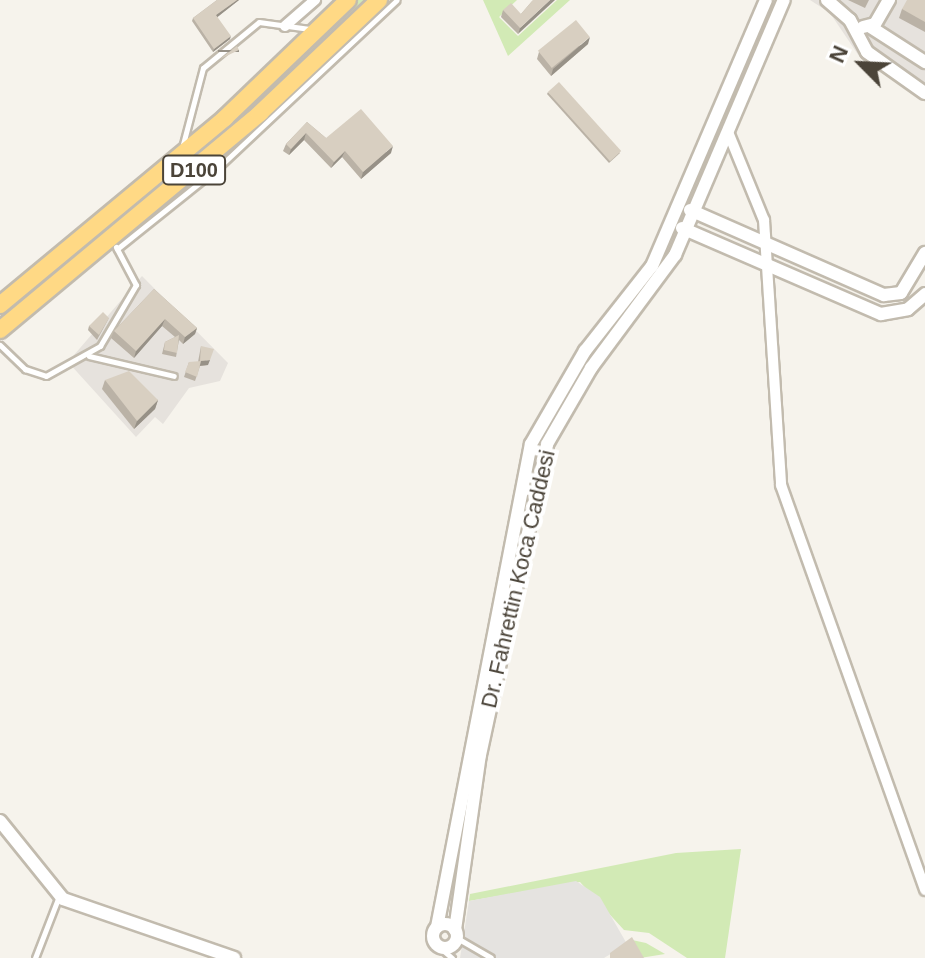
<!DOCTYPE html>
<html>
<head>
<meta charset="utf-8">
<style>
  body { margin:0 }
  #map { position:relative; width:925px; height:958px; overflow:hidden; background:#f6f3ec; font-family:Arial,sans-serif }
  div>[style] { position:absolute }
  .industrial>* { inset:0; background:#e6e2dd }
  .green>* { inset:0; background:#d2eab5 }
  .parking>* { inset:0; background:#e5e3e0 }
  .roads { filter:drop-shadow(2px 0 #c2bbae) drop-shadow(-2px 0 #c2bbae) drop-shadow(0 2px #c2bbae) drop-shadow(0 -2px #c2bbae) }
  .service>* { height:5px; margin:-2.5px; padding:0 2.5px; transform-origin:2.5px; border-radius:2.5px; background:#fff }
  .minor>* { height:10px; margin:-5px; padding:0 5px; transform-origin:5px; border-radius:5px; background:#fff }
  .tertiary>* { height:12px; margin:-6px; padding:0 6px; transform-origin:6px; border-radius:6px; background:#fff }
  .tertiary>.ring { margin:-6px; padding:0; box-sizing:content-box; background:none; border:12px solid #fff; border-radius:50% }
  .trunk>* { height:16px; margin:-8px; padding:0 8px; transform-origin:8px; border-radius:8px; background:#ffd985 }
  .wall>* { inset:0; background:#bab2a6 }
  .shaded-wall>* { inset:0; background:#979187; transform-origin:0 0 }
  .building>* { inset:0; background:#d8cfc1; transform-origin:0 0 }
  span { translate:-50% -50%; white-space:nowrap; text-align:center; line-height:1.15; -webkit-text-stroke:8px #fff; paint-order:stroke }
  .shield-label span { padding:2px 6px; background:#fff; border:2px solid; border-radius:6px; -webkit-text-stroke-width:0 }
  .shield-label { font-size:20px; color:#4b4439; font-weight:700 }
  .street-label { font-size:22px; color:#4b4439 }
  .north { position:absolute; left:821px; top:24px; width:80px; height:80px; -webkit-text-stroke:6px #fff; paint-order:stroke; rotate:294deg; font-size:22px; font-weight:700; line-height:32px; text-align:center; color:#4b4439 }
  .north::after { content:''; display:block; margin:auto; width:28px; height:36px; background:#4b4439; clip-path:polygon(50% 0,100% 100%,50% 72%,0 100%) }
</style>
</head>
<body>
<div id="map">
  <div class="industrial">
    <i style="clip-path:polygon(810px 0,925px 0,925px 102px,861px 59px,830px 13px)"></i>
    <i style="clip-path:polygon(142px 276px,228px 363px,220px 381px,189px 388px,163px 424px,155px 417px,136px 437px,68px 362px)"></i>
  </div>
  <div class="green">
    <i style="clip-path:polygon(357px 0,367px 0,261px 101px,23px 303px)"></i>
    <i style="clip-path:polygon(483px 0,517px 0,499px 17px,518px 36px,557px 0,570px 0,508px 56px)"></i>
    <i style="clip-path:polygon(741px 849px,725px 958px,687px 958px,649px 933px,624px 930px,580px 882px,469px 901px,470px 894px,676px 853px)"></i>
    <i style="clip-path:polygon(632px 940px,646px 943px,665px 954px,640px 958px)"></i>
  </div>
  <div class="parking">
    <i style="clip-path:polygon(576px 881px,600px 897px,627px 944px,604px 958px,460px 958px,469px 901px)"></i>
  </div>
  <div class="roads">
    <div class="service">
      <i style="left:182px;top:148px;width:83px;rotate:-75.3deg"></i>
      <i style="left:203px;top:68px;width:72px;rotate:-39.4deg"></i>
      <i style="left:259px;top:22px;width:51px;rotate:7.8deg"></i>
      <i style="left:117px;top:249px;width:129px;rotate:-38.7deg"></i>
      <i style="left:218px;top:168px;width:245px;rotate:-43.2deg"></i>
      <i style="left:0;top:345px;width:35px;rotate:44deg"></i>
      <i style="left:25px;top:369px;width:22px;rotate:18deg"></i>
      <i style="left:46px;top:376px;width:62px;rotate:-29.1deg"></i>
      <i style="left:100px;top:346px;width:71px;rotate:-59.5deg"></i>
      <i style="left:136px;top:285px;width:43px;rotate:-117.8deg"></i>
      <i style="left:89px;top:356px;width:87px;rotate:13.2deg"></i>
      <i style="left:457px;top:938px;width:39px;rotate:30deg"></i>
      <i style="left:437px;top:945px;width:20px;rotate:41deg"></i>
      <i style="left:35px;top:958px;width:66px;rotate:-68.8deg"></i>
    </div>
    <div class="minor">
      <i style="left:285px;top:26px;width:40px;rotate:-41deg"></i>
      <i style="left:728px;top:132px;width:95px;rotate:67.8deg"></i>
      <i style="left:764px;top:220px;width:266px;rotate:86.3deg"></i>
      <i style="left:781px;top:485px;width:430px;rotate:70.4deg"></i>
    </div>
    <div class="tertiary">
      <i style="left:827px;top:0;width:30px;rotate:41deg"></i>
      <i style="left:850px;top:20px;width:36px;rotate:62deg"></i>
      <i style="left:867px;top:52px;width:71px;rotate:35.3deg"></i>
      <i style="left:869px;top:26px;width:67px;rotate:32.7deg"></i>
      <i style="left:863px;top:27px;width:12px;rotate:-14deg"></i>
      <i style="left:875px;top:24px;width:28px;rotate:-60deg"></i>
      <i style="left:690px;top:210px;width:212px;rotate:23.7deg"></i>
      <i style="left:884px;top:295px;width:17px;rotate:-7deg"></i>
      <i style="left:901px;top:293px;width:47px;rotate:-59deg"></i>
      <i style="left:682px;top:228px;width:217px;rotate:23.4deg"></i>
      <i style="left:881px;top:314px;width:27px;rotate:-10deg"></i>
      <i style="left:908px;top:309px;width:23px;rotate:-41deg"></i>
      <i style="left:0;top:821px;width:100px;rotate:51.1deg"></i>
      <i style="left:63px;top:899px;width:181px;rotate:19deg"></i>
      <i class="ring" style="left:433px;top:924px;width:12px;height:12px"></i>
      <i style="left:437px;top:927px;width:492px;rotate:-79deg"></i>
      <i style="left:531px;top:444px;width:108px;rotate:-59.9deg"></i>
      <i style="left:585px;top:351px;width:108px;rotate:-51.8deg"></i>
      <i style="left:652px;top:266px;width:289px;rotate:-66.8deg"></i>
      <i style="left:455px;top:930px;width:177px;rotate:-81.9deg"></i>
      <i style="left:480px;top:755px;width:318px;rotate:-77.8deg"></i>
      <i style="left:547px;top:444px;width:88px;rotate:-59.9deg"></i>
      <i style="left:591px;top:368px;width:141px;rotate:-53.4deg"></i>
      <i style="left:675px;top:255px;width:277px;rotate:-66.9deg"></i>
    </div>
    <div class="trunk">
      <i style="left:0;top:305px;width:293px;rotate:-39.7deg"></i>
      <i style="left:225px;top:118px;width:170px;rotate:-43.8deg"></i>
      <i style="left:0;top:330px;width:339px;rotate:-39.8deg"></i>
      <i style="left:260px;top:113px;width:164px;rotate:-43.5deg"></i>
    </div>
  </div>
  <div class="wall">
    <i style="clip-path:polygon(217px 0,239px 0,217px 17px,230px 39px,213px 52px,192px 21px,193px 18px)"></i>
    <i style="clip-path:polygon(533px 0,518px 34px,501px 17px,503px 10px,521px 14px)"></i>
    <i style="clip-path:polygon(848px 0,869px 0,865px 8px)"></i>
    <i style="clip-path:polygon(925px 0,925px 32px,899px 18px,902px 9px)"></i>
    <i style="clip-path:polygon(588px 44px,551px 76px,537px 59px,539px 52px)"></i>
    <i style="clip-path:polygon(548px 92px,620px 153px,609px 163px,547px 94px)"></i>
    <i style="clip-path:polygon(307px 122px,326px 138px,391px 153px,361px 179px,342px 157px,331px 168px,304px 140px,289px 155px,283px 151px,286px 144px)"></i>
    <i style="clip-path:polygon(154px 289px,197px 328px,195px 334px,183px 344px,179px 340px,176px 357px,162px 354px,165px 342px,175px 337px,162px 326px,134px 358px,111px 338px,114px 331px)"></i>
    <i style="clip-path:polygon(109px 318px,97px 340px,88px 330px,89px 326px)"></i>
    <i style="clip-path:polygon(201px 346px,208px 365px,200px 366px,195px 381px,184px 377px,189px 362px,198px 362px)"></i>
    <i style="clip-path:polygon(105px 380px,158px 400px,155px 409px,134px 429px,102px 389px)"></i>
  </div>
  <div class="shaded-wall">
    <i style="clip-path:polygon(237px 0,239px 0,215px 19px,216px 15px)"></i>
    <i style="clip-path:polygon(550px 0,555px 0,518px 34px,520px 28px)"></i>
    <i style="clip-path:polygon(231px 36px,230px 39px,213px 52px,214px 49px)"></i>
    <i style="clip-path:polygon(590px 37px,588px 44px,551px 76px,553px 69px)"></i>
    <i style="left:239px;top:50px;width:2px;height:21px;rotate:90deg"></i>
    <i style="clip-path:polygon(306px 133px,304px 140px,289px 155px,291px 149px)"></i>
    <i style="clip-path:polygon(393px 146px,391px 153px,361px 179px,363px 172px)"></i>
    <i style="clip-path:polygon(345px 151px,342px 157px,331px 168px,334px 162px)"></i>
    <i style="clip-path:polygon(165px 319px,162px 326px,134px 358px,136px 351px)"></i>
    <i style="clip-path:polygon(197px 328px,195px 334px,183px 344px,185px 337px)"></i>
    <i style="clip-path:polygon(210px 360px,208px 365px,198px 366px,200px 361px)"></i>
    <i style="clip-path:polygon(158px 400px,155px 409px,134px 429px,137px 421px)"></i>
  </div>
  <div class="building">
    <i style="clip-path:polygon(217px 0,237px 0,216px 15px,231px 36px,214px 49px,193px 18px)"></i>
    <i style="clip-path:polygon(533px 0,550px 0,520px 28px,503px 10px,511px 3px,521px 14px)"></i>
    <i style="clip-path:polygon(907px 0,925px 0,925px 22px,902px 9px)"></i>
    <i style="left:576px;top:20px;width:22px;height:49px;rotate:51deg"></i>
    <i style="clip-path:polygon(237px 46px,239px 50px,220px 59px)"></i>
    <i style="left:559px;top:82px;width:93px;height:15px;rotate:48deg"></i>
    <i style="clip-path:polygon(361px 109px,393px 146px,363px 172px,345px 151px,334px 162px,306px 133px,291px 149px,286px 144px,307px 122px,326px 138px)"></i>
    <i style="clip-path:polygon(154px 289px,197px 328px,185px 337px,165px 319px,136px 351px,114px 331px)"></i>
    <i style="clip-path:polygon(103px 312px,109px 318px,99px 335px,89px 326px)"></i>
    <i style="clip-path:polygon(179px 335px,177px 353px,164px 350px,165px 342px)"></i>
    <i style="clip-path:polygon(201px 346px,214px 349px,210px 360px,200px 361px)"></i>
    <i style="clip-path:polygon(201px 361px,197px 377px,185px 372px,189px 362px)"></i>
    <i style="clip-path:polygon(129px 371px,158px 400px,137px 421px,105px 380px)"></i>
    <i style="clip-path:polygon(632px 937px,644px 958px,610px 958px,610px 953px)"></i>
  </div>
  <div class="shield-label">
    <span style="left:194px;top:170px">D100</span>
  </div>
  <div class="street-label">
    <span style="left:518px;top:579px;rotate:-77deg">Dr. Fahrettin Koca Caddesi</span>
  </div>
  <div class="north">N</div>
</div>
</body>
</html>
